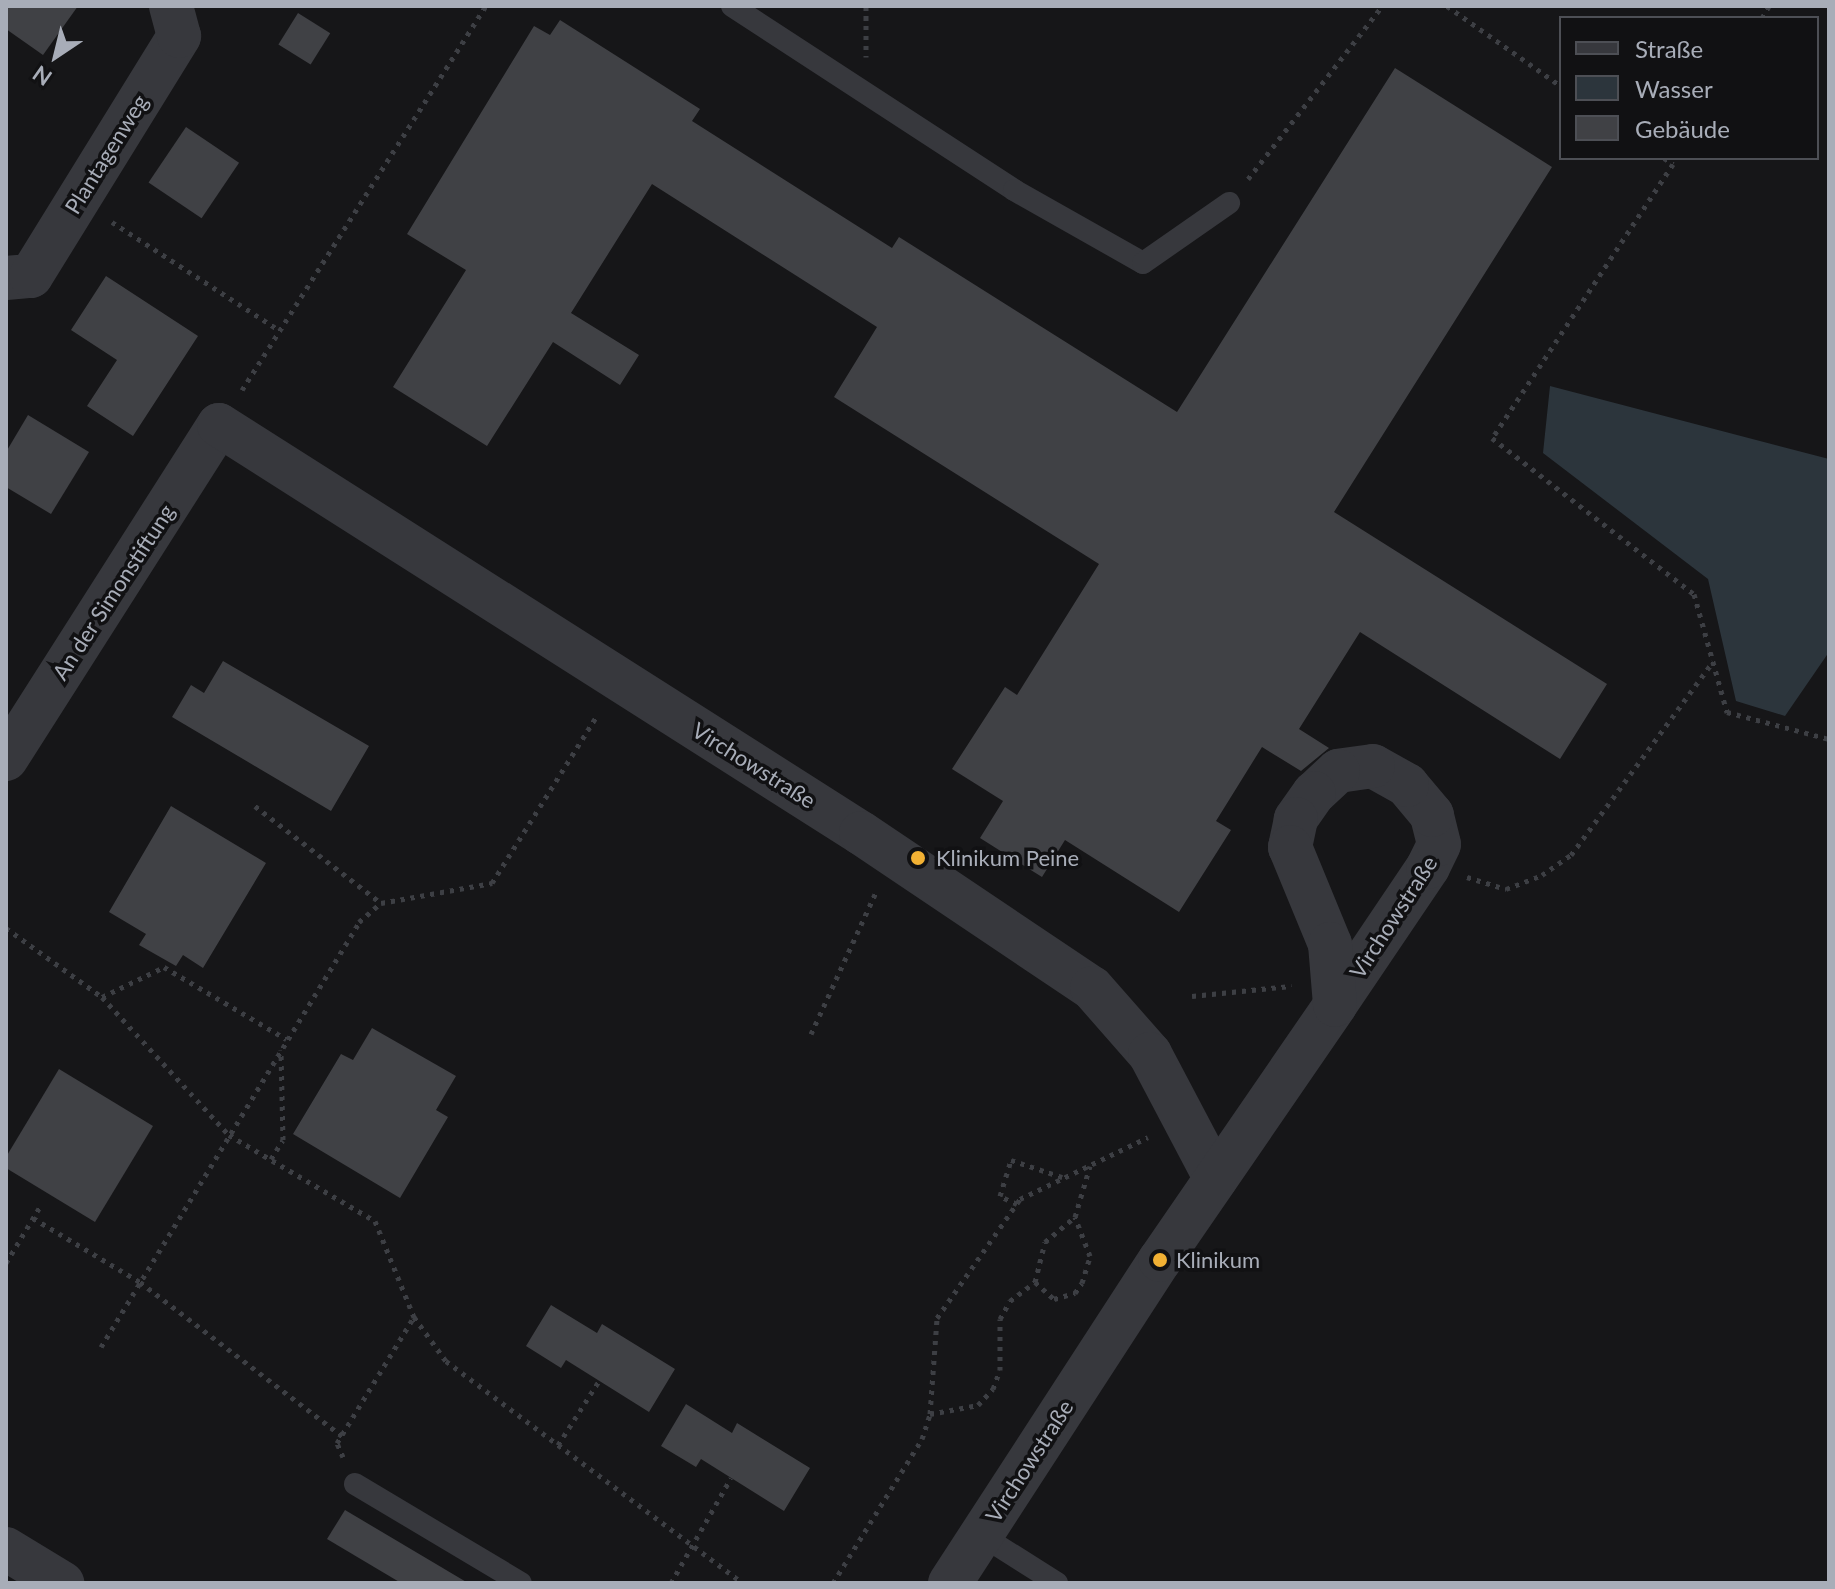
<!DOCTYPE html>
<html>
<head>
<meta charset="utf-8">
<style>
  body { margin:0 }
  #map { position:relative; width:1835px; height:1589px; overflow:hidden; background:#161618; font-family:Lato,sans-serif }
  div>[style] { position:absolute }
  .water>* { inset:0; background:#2c353c }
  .building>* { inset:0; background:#404145; transform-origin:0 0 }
  .path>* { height:5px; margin-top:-2.5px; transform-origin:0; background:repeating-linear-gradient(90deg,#3d3f44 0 4px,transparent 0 10px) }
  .lane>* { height:22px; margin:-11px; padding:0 11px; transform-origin:11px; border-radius:11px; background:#37383d }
  .street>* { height:44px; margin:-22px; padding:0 22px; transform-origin:22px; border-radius:22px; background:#37383d }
  .dots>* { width:22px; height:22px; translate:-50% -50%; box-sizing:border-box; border:4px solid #111113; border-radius:50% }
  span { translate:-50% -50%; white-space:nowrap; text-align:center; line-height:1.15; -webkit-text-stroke:7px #111113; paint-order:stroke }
  .street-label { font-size:22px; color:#a8adb8 }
  .poi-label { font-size:22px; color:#a8adb8 }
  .left { translate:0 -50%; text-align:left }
  .frame { position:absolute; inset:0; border:8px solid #a8adb8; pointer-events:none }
  .legend { position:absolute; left:1559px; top:16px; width:260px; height:144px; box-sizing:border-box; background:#111113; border:2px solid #4d4f55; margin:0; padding:10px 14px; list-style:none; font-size:24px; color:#a8adb8 }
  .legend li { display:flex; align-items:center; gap:16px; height:40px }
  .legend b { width:40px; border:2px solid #4d4f55 }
  .north { position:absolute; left:16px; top:16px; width:80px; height:80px; -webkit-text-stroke:6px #111113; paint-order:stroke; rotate:215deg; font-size:22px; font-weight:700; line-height:32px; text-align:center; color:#a8adb8 }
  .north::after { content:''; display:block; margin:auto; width:28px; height:36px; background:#a8adb8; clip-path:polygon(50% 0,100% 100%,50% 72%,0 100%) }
</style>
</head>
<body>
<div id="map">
  <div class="water">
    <i style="clip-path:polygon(1550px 386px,1829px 459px,1829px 652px,1785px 716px,1736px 701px,1708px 579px,1543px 453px)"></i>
  </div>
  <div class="building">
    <i style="clip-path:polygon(6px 6px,78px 6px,43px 55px,6px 29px)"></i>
    <i style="left:298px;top:13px;width:38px;height:37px;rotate:32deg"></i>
    <i style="clip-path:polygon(560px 20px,700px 109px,692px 121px,892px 248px,899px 237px,1177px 412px,1395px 68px,1552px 167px,1334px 512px,1607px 684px,1560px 759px,1360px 632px,1299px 729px,1329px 748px,1301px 771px,1262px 747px,1216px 821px,1231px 830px,1179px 912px,1065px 840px,1042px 877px,980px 838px,1003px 801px,952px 769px,1005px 687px,1017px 695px,1099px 564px,834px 397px,877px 327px,652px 184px,571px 313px,639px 355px,620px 385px,553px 342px,487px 446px,393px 387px,466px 270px,407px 234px,534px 26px,550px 35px)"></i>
    <i style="left:186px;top:127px;width:64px;height:67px;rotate:34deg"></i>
    <i style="clip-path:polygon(106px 276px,198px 336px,133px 436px,87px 406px,117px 360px,71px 330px)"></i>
    <i style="clip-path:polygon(28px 415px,89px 452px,51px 514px,6px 487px,6px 452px)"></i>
    <i style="clip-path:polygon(223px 661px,369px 746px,331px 811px,172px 717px,191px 685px,204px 693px)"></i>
    <i style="clip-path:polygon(171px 806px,266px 863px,203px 968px,183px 955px,176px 966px,139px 945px,146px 934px,109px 912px)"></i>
    <i style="clip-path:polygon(372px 1028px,456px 1076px,436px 1110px,448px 1117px,400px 1198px,293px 1134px,341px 1054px,353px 1060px)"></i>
    <i style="clip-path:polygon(59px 1069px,153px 1126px,95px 1222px,6px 1168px,6px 1157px)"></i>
    <i style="clip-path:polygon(551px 1305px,597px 1333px,602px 1324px,675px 1369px,649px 1412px,566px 1360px,561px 1368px,526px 1346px)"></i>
    <i style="clip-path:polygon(686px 1404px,732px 1433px,737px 1423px,810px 1468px,784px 1511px,701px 1459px,696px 1467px,661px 1446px)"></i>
    <i style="clip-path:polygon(345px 1510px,468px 1583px,401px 1583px,327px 1539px)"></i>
  </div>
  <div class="path">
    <i style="left:866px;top:6px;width:51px;rotate:90deg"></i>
    <i style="left:1447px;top:6px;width:139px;rotate:35.1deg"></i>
    <i style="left:1762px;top:18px;width:14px;rotate:-60deg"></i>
    <i style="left:1664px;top:158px;width:11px;rotate:34deg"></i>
    <i style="left:1673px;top:164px;width:328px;rotate:123.4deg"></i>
    <i style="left:1492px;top:438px;width:255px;rotate:37.7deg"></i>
    <i style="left:1694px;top:594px;width:123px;rotate:74.4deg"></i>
    <i style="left:1727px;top:712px;width:106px;rotate:14.8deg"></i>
    <i style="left:1248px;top:179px;width:219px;rotate:-52.2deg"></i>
    <i style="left:112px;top:222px;width:199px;rotate:32.9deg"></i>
    <i style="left:242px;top:390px;width:455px;rotate:-57.6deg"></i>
    <i style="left:255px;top:806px;width:159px;rotate:37.6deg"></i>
    <i style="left:1467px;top:877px;width:41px;rotate:17.1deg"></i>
    <i style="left:1506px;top:889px;width:39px;rotate:-21deg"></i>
    <i style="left:1542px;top:875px;width:35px;rotate:-35deg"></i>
    <i style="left:1571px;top:855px;width:240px;rotate:-53.7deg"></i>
    <i style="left:6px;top:928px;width:118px;rotate:35.7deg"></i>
    <i style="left:102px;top:997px;width:188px;rotate:47.4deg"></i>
    <i style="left:229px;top:1135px;width:169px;rotate:30.5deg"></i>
    <i style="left:375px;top:1221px;width:104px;rotate:67.9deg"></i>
    <i style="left:414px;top:1317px;width:54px;rotate:54deg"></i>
    <i style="left:446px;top:1361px;width:371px;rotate:36.8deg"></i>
    <i style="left:1192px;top:996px;width:100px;rotate:-5.8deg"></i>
    <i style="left:102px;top:997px;width:69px;rotate:-25.8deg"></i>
    <i style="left:164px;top:967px;width:142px;rotate:30.5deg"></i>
    <i style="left:811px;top:1034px;width:156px;rotate:-65.4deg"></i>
    <i style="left:271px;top:1159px;width:22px;rotate:-58deg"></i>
    <i style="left:283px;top:1140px;width:90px;rotate:-91.3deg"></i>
    <i style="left:1017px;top:1204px;width:19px;rotate:-155deg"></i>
    <i style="left:1000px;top:1196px;width:38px;rotate:-73deg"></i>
    <i style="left:1011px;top:1160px;width:54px;rotate:18.4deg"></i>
    <i style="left:33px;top:1218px;width:125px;rotate:30.9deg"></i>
    <i style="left:140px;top:1282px;width:254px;rotate:37.3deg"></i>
    <i style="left:6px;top:1263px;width:68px;rotate:-58.9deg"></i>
    <i style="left:1035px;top:1282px;width:25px;rotate:42deg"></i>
    <i style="left:1054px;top:1299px;width:22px;rotate:-16deg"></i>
    <i style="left:1075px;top:1293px;width:12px;rotate:-55deg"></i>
    <i style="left:1082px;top:1283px;width:28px;rotate:-73deg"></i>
    <i style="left:1090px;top:1256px;width:42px;rotate:-111deg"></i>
    <i style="left:101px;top:1347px;width:497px;rotate:-58.7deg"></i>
    <i style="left:359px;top:922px;width:29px;rotate:-41deg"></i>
    <i style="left:381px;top:903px;width:113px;rotate:-10.2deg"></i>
    <i style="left:492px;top:883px;width:199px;rotate:-57.9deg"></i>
    <i style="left:930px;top:1414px;width:49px;rotate:-10.6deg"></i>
    <i style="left:978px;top:1405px;width:22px;rotate:-47deg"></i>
    <i style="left:993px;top:1389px;width:20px;rotate:-70deg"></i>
    <i style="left:1000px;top:1370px;width:51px;rotate:-90deg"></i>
    <i style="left:1000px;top:1319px;width:21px;rotate:-61deg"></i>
    <i style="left:1010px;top:1301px;width:31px;rotate:-37deg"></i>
    <i style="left:1035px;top:1282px;width:41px;rotate:-76deg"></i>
    <i style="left:1045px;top:1242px;width:39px;rotate:-40deg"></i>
    <i style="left:1075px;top:1217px;width:53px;rotate:-73.6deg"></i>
    <i style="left:558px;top:1445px;width:76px;rotate:-57.4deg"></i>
    <i style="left:343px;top:1457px;width:15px;rotate:-113deg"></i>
    <i style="left:337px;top:1443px;width:148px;rotate:-58.6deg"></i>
    <i style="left:671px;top:1583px;width:121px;rotate:-60.3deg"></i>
    <i style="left:833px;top:1583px;width:169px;rotate:-58.3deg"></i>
    <i style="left:922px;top:1439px;width:26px;rotate:-72deg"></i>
    <i style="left:930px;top:1414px;width:96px;rotate:-85.8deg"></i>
    <i style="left:937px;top:1318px;width:145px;rotate:-55.1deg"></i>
    <i style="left:1020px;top:1199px;width:142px;rotate:-25.8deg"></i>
  </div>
  <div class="lane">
    <i style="left:732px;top:6px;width:337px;rotate:33.1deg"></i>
    <i style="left:1014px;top:190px;width:148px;rotate:29.5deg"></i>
    <i style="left:1143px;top:263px;width:105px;rotate:-34.9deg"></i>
    <i style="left:355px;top:1484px;width:193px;rotate:30.8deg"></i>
    <i style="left:981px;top:1535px;width:90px;rotate:32.3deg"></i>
  </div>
  <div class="street">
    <i style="left:6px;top:278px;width:25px;rotate:-5deg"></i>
    <i style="left:31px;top:276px;width:282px;rotate:-58.3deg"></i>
    <i style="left:179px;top:36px;width:31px;rotate:-105deg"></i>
    <i style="left:6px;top:759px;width:396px;rotate:-57.5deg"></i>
    <i style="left:219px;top:425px;width:761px;rotate:32.44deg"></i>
    <i style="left:861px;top:833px;width:278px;rotate:33.9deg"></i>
    <i style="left:1092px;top:988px;width:88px;rotate:48.7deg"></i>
    <i style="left:1150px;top:1054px;width:141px;rotate:62.2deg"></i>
    <i style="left:6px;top:1549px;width:66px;rotate:31.3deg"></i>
    <i style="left:950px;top:1583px;width:385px;rotate:-57deg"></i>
    <i style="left:1160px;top:1260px;width:309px;rotate:-55.5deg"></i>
    <i style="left:1335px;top:1005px;width:166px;rotate:-56deg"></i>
    <i style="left:1428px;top:867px;width:25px;rotate:-64deg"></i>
    <i style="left:1439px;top:844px;width:30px;rotate:-104deg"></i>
    <i style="left:1432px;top:815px;width:39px;rotate:-130deg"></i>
    <i style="left:1407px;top:785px;width:39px;rotate:-151deg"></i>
    <i style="left:1373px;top:766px;width:35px;rotate:172deg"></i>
    <i style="left:1338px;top:771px;width:33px;rotate:137deg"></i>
    <i style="left:1314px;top:793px;width:32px;rotate:125deg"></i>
    <i style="left:1296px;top:819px;width:29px;rotate:102deg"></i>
    <i style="left:1290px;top:847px;width:105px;rotate:67.6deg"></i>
    <i style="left:1330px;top:944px;width:61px;rotate:85.3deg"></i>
  </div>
  <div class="dots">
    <i style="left:918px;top:858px;background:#f2b134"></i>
    <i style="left:1160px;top:1260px;background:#f2b134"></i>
  </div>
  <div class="street-label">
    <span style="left:106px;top:154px;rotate:-58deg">Plantagenweg</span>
    <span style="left:113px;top:592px;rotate:-57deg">An der Simonstiftung</span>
    <span style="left:754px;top:765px;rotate:32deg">Virchowstraße</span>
    <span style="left:1393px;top:917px;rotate:-57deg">Virchowstraße</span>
    <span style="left:1029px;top:1461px;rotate:-57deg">Virchowstraße</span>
  </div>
  <div class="poi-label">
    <span class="left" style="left:936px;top:858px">Klinikum Peine</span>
    <span class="left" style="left:1176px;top:1260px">Klinikum</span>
  </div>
  <div class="frame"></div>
  <ul class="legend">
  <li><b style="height:10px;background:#37383d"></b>Straße</li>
  <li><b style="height:22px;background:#2c353c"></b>Wasser</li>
  <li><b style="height:22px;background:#404145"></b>Gebäude</li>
  </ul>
  <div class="north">N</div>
</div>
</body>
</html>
